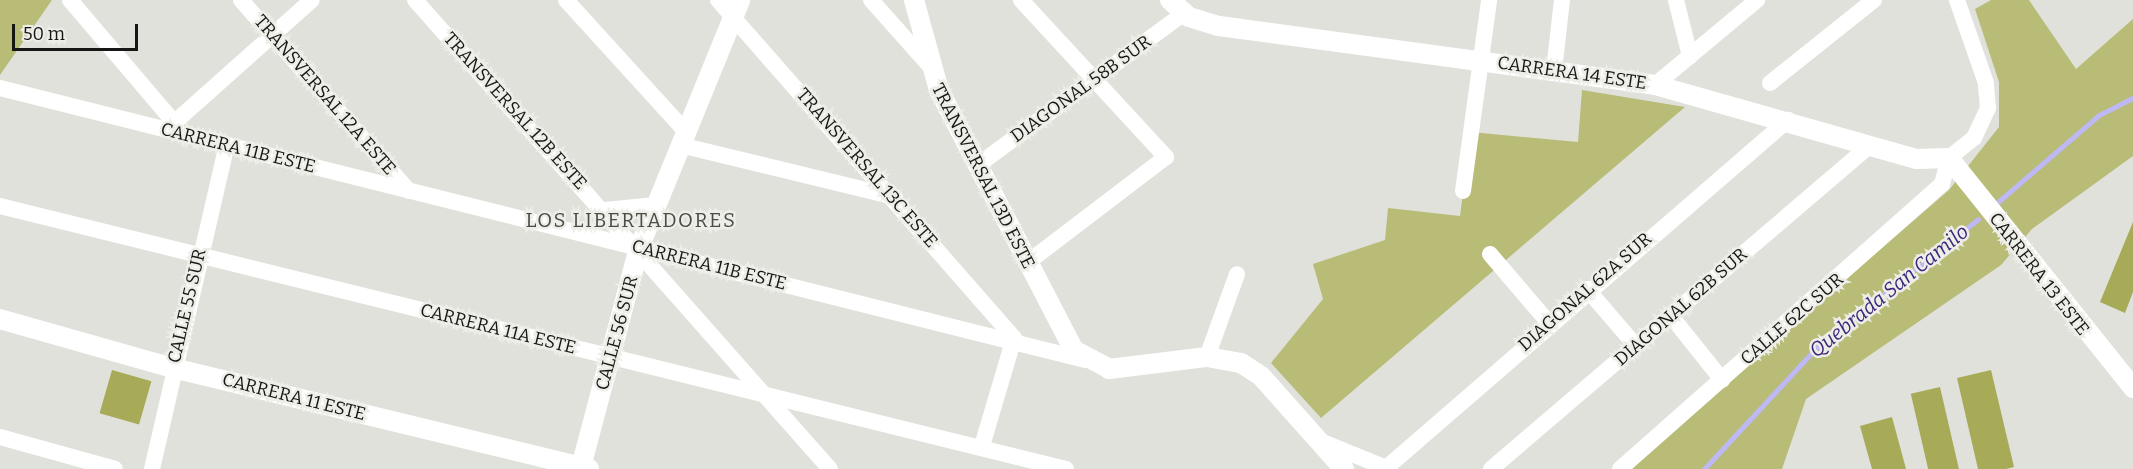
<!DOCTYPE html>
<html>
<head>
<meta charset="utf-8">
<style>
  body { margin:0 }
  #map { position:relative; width:2133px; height:469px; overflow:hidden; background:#e1e1dc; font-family:Bitter,serif }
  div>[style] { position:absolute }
  .green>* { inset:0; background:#b8bc77 }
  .stream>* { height:5px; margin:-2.5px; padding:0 2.5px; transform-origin:2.5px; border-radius:2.5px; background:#beb8f4 }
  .building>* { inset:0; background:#a7aa57; transform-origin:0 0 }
  .minor>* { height:16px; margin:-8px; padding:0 8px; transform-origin:8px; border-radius:8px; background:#fff }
  .tertiary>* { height:20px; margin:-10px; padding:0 10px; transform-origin:10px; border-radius:10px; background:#fff }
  span { translate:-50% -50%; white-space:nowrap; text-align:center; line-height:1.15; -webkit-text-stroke:5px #eeeee9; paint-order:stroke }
  .street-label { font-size:18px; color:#161715 }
  .neighbourhood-label { font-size:20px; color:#4b4b47; letter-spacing:1.5px }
  .water-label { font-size:20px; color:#3c267b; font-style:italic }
  .scale { position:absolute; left:12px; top:24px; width:126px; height:27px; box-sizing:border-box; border:3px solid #161715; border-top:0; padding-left:8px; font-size:18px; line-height:21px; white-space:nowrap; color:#161715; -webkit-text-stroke:4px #eeeee9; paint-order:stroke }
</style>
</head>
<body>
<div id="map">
  <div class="green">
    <i style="clip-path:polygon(0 0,52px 0,0 75px)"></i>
    <i style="clip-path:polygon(1991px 0,2029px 0,2076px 69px,2133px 19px,2133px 156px,2032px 229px,2001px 265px,1806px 399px,1782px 469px,1627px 469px,1949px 190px,1999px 127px,1999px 82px,1975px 9px)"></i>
    <i style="clip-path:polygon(1582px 90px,1685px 107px,1321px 418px,1271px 363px,1323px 299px,1313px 264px,1385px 240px,1388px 208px,1460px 216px,1471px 132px,1578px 142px)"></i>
  </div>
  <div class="stream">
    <i style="left:1999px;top:201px;width:132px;rotate:-40.7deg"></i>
    <i style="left:2099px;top:115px;width:38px;rotate:-27deg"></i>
    <i style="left:1704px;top:469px;width:165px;rotate:-47.2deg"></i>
    <i style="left:1816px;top:348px;width:207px;rotate:-38.5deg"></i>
  </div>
  <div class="building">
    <i style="clip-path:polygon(2133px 222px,2133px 292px,2125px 313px,2100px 302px)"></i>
    <i style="left:112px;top:370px;width:41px;height:45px;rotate:16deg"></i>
    <i style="clip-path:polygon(1991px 370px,2014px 467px,2006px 469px,1978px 469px,1957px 378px)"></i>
    <i style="left:1940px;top:387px;width:84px;height:30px;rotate:77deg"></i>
    <i style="clip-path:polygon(1892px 417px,1906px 469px,1872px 469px,1860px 426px)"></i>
  </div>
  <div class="minor">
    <i style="left:70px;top:0;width:160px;rotate:49.6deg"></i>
    <i style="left:241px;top:0;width:254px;rotate:48.7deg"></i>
    <i style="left:415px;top:0;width:626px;rotate:48.5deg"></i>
    <i style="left:566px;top:0;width:178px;rotate:47.7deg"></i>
    <i style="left:718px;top:0;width:449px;rotate:48.8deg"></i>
    <i style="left:1014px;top:338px;width:113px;rotate:106.5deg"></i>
    <i style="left:871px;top:0;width:86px;rotate:48.3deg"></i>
    <i style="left:1021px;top:0;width:214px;rotate:47.3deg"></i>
    <i style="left:1166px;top:157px;width:175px;rotate:142.7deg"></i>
    <i style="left:1676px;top:0;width:58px;rotate:76deg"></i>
    <i style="left:1554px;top:71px;width:71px;rotate:-83.6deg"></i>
    <i style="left:1770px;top:83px;width:133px;rotate:-38.6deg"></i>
    <i style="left:1655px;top:85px;width:133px;rotate:-39.8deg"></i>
    <i style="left:0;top:88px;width:1119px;rotate:14.07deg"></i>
    <i style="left:166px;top:130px;width:195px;rotate:-41.7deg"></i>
    <i style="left:680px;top:145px;width:221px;rotate:13.6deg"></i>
    <i style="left:978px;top:165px;width:256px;rotate:-36.4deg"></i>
    <i style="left:1463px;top:191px;width:193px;rotate:-82.2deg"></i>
    <i style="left:0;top:206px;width:1098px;rotate:13.86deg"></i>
    <i style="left:605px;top:210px;width:51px;rotate:-5.6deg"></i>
    <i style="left:1490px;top:254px;width:89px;rotate:49.5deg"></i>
    <i style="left:1587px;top:289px;width:75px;rotate:49.3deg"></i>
    <i style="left:1671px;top:316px;width:82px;rotate:51.4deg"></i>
    <i style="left:1207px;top:357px;width:88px;rotate:-70.1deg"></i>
    <i style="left:0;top:437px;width:119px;rotate:15.5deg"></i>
    <i style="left:1320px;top:441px;width:74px;rotate:22.1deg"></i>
    <i style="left:1386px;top:468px;width:532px;rotate:-40.88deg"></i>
    <i style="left:152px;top:469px;width:333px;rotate:-77deg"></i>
    <i style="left:1491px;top:469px;width:499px;rotate:-40.5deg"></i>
    <i style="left:1620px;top:469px;width:430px;rotate:-41.5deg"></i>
    <i style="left:1942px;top:184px;width:27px;rotate:-75deg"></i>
    <i style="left:1949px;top:158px;width:32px;rotate:-39deg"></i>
    <i style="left:1974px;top:138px;width:33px;rotate:-65deg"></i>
    <i style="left:1988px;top:108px;width:25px;rotate:-95deg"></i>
    <i style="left:1986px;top:83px;width:88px;rotate:-109.3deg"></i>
  </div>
  <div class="tertiary">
    <i style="left:914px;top:0;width:93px;rotate:74.5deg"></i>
    <i style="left:939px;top:90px;width:293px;rotate:62.6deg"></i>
    <i style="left:1074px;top:350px;width:40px;rotate:28deg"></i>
    <i style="left:1109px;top:369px;width:99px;rotate:-7deg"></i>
    <i style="left:1207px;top:357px;width:35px;rotate:10deg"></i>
    <i style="left:1241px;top:363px;width:24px;rotate:33deg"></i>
    <i style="left:1261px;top:376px;width:125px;rotate:48.3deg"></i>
    <i style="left:1170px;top:0;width:25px;rotate:42deg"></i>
    <i style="left:1189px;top:17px;width:31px;rotate:17deg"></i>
    <i style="left:1219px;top:26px;width:440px;rotate:7.7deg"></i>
    <i style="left:1655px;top:85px;width:272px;rotate:15.8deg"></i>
    <i style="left:1917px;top:159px;width:32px;rotate:-2deg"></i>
    <i style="left:1949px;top:158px;width:295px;rotate:51.3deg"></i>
    <i style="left:0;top:319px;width:180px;rotate:15.8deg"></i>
    <i style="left:173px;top:368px;width:428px;rotate:13.6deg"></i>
    <i style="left:581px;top:467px;width:227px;rotate:-75.2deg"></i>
    <i style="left:639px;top:248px;width:268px;rotate:-67.8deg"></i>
  </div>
  <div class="street-label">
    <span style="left:1572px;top:73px;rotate:8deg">CARRERA 14 ESTE</span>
    <span style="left:1081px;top:89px;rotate:-36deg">DIAGONAL 58B SUR</span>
    <span style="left:325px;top:95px;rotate:49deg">TRANSVERSAL 12A ESTE</span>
    <span style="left:515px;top:111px;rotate:48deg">TRANSVERSAL 12B ESTE</span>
    <span style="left:238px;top:148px;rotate:14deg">CARRERA 11B ESTE</span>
    <span style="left:867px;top:168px;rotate:49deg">TRANSVERSAL 13C ESTE</span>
    <span style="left:983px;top:176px;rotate:63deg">TRANSVERSAL 13D ESTE</span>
    <span style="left:709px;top:265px;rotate:14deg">CARRERA 11B ESTE</span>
    <span style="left:2039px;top:274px;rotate:52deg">CARRERA 13 ESTE</span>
    <span style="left:1585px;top:292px;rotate:-41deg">DIAGONAL 62A SUR</span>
    <span style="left:187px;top:306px;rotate:-77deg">CALLE 55 SUR</span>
    <span style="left:1681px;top:307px;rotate:-41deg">DIAGONAL 62B SUR</span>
    <span style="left:1792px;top:319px;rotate:-41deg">CALLE 62C SUR</span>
    <span style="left:498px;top:329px;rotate:14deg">CARRERA 11A ESTE</span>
    <span style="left:617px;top:333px;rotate:-75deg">CALLE 56 SUR</span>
    <span style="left:294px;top:397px;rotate:14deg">CARRERA 11 ESTE</span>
  </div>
  <div class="neighbourhood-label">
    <span style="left:631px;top:220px">LOS LIBERTADORES</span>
  </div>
  <div class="water-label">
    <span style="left:1889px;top:291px;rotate:-39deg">Quebrada San Camilo</span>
  </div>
  <div class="scale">50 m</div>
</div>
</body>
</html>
